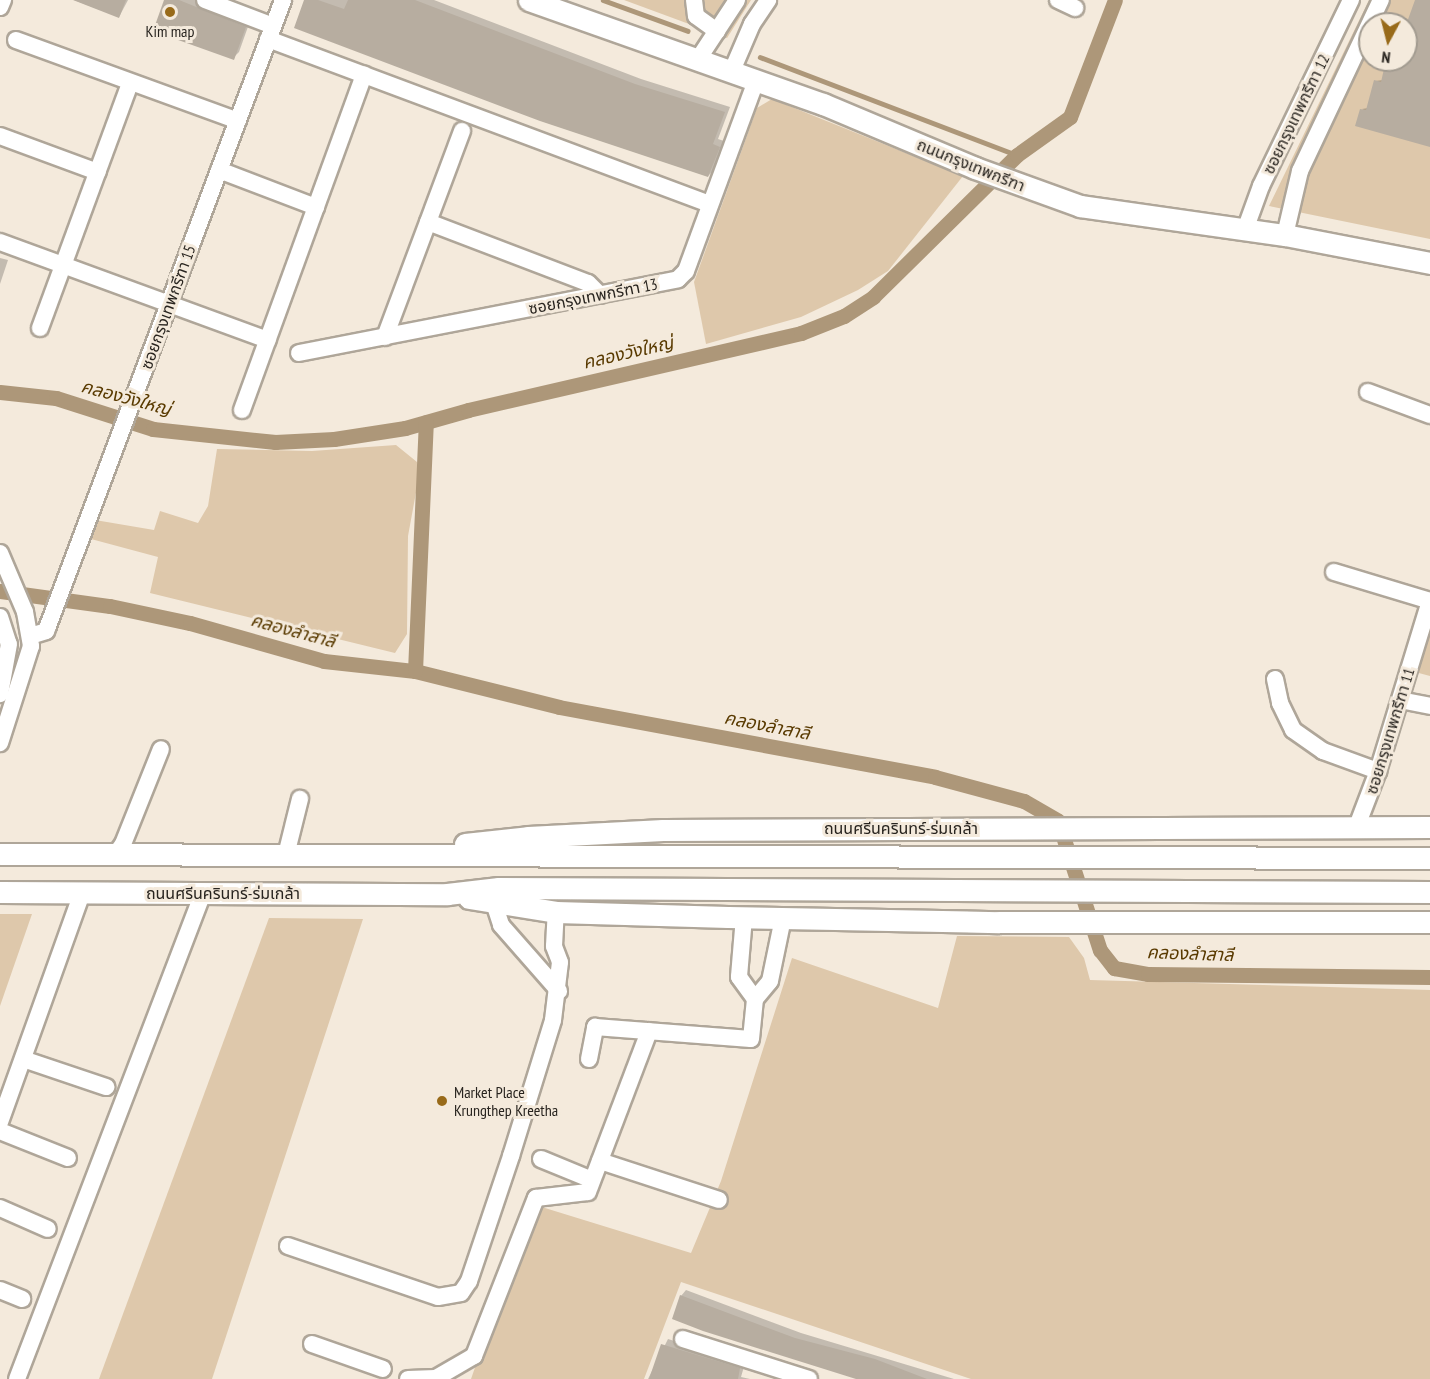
<!DOCTYPE html>
<html>
<head>
<meta charset="utf-8">
<style>
  body { margin:0 }
  #map { position:relative; width:1430px; height:1379px; overflow:hidden; background:#f4eadc; font-family:"PT Sans Narrow","Noto Sans Thai",sans-serif }
  div>[style] { position:absolute }
  .green>* { inset:0; background:#dec8ab }
  .shadow>* { inset:0; background:#0003 }
  .stream>* { height:4.5px; margin:-2.25px; padding:0 2.25px; transform-origin:2.25px; border-radius:2.25px; background:#ad9779 }
  .canal>* { height:15px; margin:-7.5px; padding:0 7.5px; transform-origin:7.5px; border-radius:7.5px; background:#ad9779 }
  .building>* { inset:0; background:#b7ada0 }
  .roads { filter:drop-shadow(2px 0 #afa699) drop-shadow(-2px 0 #afa699) drop-shadow(0 2px #afa699) drop-shadow(0 -2px #afa699) }
  .minor>* { height:16px; margin:-8px; padding:0 8px; transform-origin:8px; border-radius:8px; background:#fff }
  .major>* { height:21px; margin:-10.5px; padding:0 10.5px; transform-origin:10.5px; border-radius:10.5px; background:#fff }
  .dots>* { width:16px; height:16px; translate:-50% -50%; box-sizing:border-box; border:3px solid #f4eadc; border-radius:50% }
  span { translate:-50% -50%; white-space:nowrap; text-align:center; line-height:1.15; -webkit-text-stroke:6px #f4eadc; paint-order:stroke }
  .poi-label { font-size:16px; color:#28241f }
  .left { translate:0 -50%; text-align:left }
  .street-label { font-size:16px; color:#28241f }
  .water-label { font-size:18px; color:#593a00; font-style:italic }
  .north { position:absolute; left:1358px; top:12px; width:60px; height:60px; box-sizing:border-box; background:#f4eadc; border:2px solid #a29b90; border-radius:50%; rotate:187deg; font-size:16px; font-weight:700; line-height:24px; text-align:center; color:#28241f }
  .north::after { content:''; display:block; margin:auto; width:21px; height:27px; background:#986a19; clip-path:polygon(50% 0,100% 100%,50% 72%,0 100%) }
</style>
</head>
<body>
<div id="map">
  <div class="green">
    <i style="clip-path:polygon(624px 0,751px 0,727px 38px)"></i>
    <i style="clip-path:polygon(evenodd,1369px 0,1430px 0,1430px 239px,1269px 206px,1369px 0,1370px 24px,1406px 24px,1406px 60px,1370px 60px,1370px 24px)"></i>
    <i style="clip-path:polygon(772px 99px,963px 176px,888px 271px,858px 290px,801px 317px,706px 344px,694px 282px,757px 108px)"></i>
    <i style="clip-path:polygon(396px 445px,417px 462px,417px 487px,408px 536px,407px 634px,395px 653px,150px 593px,158px 557px,91px 539px,95px 520px,154px 530px,160px 511px,198px 523px,208px 506px,217px 449px,312px 451px)"></i>
    <i style="clip-path:polygon(1430px 625px,1430px 676px,1415px 672px)"></i>
    <i style="clip-path:polygon(0 914px,32px 914px,0 1006px)"></i>
    <i style="clip-path:polygon(269px 918px,363px 919px,212px 1379px,99px 1379px)"></i>
    <i style="clip-path:polygon(957px 936px,1069px 937px,1084px 958px,1090px 980px,1430px 990px,1430px 1379px,971px 1379px,681px 1282px,644px 1379px,471px 1379px,532px 1204px,691px 1253px,721px 1181px,792px 958px,938px 1008px)"></i>
  </div>
  <div class="shadow">
    <i style="clip-path:polygon(74px 0,128px 0,119px 17px)"></i>
    <i style="clip-path:polygon(164px 0,203px 0,250px 21px,239px 52px,233px 58px)"></i>
    <i style="clip-path:polygon(307px 0,434px 0,641px 79px,730px 107px,718px 139px,724px 141px,714px 170px,708px 176px)"></i>
    <i style="clip-path:polygon(1417px 0,1430px 0,1430px 146px,1362px 109px,1368px 108px,1375px 81px,1383px 80px,1390px 60px,1406px 60px,1404px 24px,1410px 24px)"></i>
    <i style="clip-path:polygon(0 258px,8px 260px,0 284px)"></i>
    <i style="clip-path:polygon(686px 1290px,801px 1333px,954px 1379px,860px 1379px,681px 1296px)"></i>
    <i style="clip-path:polygon(668px 1339px,745px 1363px,741px 1377px,750px 1379px,648px 1379px)"></i>
  </div>
  <div class="stream">
    <i style="left:603px;top:0;width:90px;rotate:20deg"></i>
    <i style="left:760px;top:57px;width:275px;rotate:20.9deg"></i>
  </div>
  <div class="canal">
    <i style="left:0;top:392px;width:56px;rotate:6.1deg"></i>
    <i style="left:56px;top:398px;width:102px;rotate:17.7deg"></i>
    <i style="left:153px;top:429px;width:123px;rotate:6.1deg"></i>
    <i style="left:275px;top:442px;width:59px;rotate:-2.9deg"></i>
    <i style="left:334px;top:439px;width:72px;rotate:-8.8deg"></i>
    <i style="left:405px;top:428px;width:66px;rotate:-15.9deg"></i>
    <i style="left:468px;top:410px;width:342px;rotate:-13deg"></i>
    <i style="left:801px;top:333px;width:46px;rotate:-21.6deg"></i>
    <i style="left:844px;top:316px;width:35px;rotate:-33deg"></i>
    <i style="left:873px;top:297px;width:202px;rotate:-44.6deg"></i>
    <i style="left:1017px;top:155px;width:65px;rotate:-35.6deg"></i>
    <i style="left:1070px;top:117px;width:125px;rotate:-69deg"></i>
    <i style="left:0;top:591px;width:111px;rotate:7.8deg"></i>
    <i style="left:110px;top:606px;width:82px;rotate:12deg"></i>
    <i style="left:190px;top:623px;width:139px;rotate:15.8deg"></i>
    <i style="left:324px;top:661px;width:92px;rotate:6.3deg"></i>
    <i style="left:415px;top:671px;width:148px;rotate:14deg"></i>
    <i style="left:559px;top:707px;width:382px;rotate:10.5deg"></i>
    <i style="left:935px;top:777px;width:92px;rotate:15.1deg"></i>
    <i style="left:1024px;top:801px;width:39px;rotate:30deg"></i>
    <i style="left:1058px;top:821px;width:136px;rotate:72deg"></i>
    <i style="left:1100px;top:950px;width:23px;rotate:52deg"></i>
    <i style="left:1114px;top:968px;width:35px;rotate:10deg"></i>
    <i style="left:1148px;top:974px;width:282px;rotate:0.6deg"></i>
    <i style="left:415px;top:671px;width:249px;rotate:-87.5deg"></i>
  </div>
  <div class="building">
    <i style="clip-path:polygon(73px 0,126px 0,119px 18px)"></i>
    <i style="clip-path:polygon(164px 0,179px 0,246px 27px,234px 60px,153px 31px)"></i>
    <i style="clip-path:polygon(304px 0,318px 0,344px 9px,348px 0,415px 0,635px 84px,725px 112px,713px 144px,720px 147px,708px 177px,540px 121px,294px 28px)"></i>
    <i style="clip-path:polygon(1415px 0,1430px 0,1430px 147px,1355px 126px,1360px 109px,1366px 110px,1374px 80px,1381px 82px,1386px 60px,1406px 60px,1406px 25px)"></i>
    <i style="clip-path:polygon(680px 1295px,795px 1338px,875px 1359px,927px 1379px,856px 1379px,703px 1331px,672px 1319px)"></i>
    <i style="clip-path:polygon(661px 1344px,740px 1368px,738px 1379px,649px 1379px)"></i>
  </div>
  <div class="roads">
    <div class="minor">
      <i style="left:205px;top:0;width:73px;rotate:20.9deg"></i>
      <i style="left:694px;top:0;width:16px;rotate:83deg"></i>
      <i style="left:696px;top:16px;width:26px;rotate:36deg"></i>
      <i style="left:1058px;top:0;width:19px;rotate:25deg"></i>
      <i style="left:0;top:7px;width:8px;rotate:-67deg"></i>
      <i style="left:268px;top:39px;width:472px;rotate:20.5deg"></i>
      <i style="left:16px;top:40px;width:236px;rotate:20deg"></i>
      <i style="left:697px;top:61px;width:73px;rotate:-56.7deg"></i>
      <i style="left:731px;top:73px;width:53px;rotate:-66.8deg"></i>
      <i style="left:752px;top:24px;width:29px;rotate:-56deg"></i>
      <i style="left:0;top:136px;width:104px;rotate:20.2deg"></i>
      <i style="left:219px;top:170px;width:104px;rotate:20.9deg"></i>
      <i style="left:428px;top:222px;width:171px;rotate:20.9deg"></i>
      <i style="left:588px;top:283px;width:17px;rotate:45deg"></i>
      <i style="left:1245px;top:230px;width:47px;rotate:-70deg"></i>
      <i style="left:1261px;top:186px;width:207px;rotate:-64.2deg"></i>
      <i style="left:1285px;top:235px;width:66px;rotate:-76.8deg"></i>
      <i style="left:1300px;top:171px;width:189px;rotate:-64.7deg"></i>
      <i style="left:0;top:242px;width:285px;rotate:20.1deg"></i>
      <i style="left:40px;top:328px;width:261px;rotate:-69.8deg"></i>
      <i style="left:385px;top:337px;width:220px;rotate:-69.5deg"></i>
      <i style="left:299px;top:353px;width:386px;rotate:-11deg"></i>
      <i style="left:678px;top:279px;width:11px;rotate:-45deg"></i>
      <i style="left:686px;top:271px;width:202px;rotate:-69.8deg"></i>
      <i style="left:1368px;top:392px;width:66px;rotate:20.4deg"></i>
      <i style="left:242px;top:410px;width:357px;rotate:-70deg"></i>
      <i style="left:0;top:553px;width:64px;rotate:67deg"></i>
      <i style="left:25px;top:612px;width:35px;rotate:80deg"></i>
      <i style="left:31px;top:646px;width:102px;rotate:107.7deg"></i>
      <i style="left:1334px;top:572px;width:100px;rotate:16.8deg"></i>
      <i style="left:0;top:617px;width:28px;rotate:72deg"></i>
      <i style="left:9px;top:644px;width:51px;rotate:100.2deg"></i>
      <i style="left:30px;top:636px;width:17px;rotate:-17deg"></i>
      <i style="left:46px;top:631px;width:5px;rotate:-68deg"></i>
      <i style="left:48px;top:626px;width:669px;rotate:-69.42deg"></i>
      <i style="left:1275px;top:679px;width:25px;rotate:78deg"></i>
      <i style="left:1280px;top:703px;width:30px;rotate:64deg"></i>
      <i style="left:1293px;top:730px;width:37px;rotate:35deg"></i>
      <i style="left:1323px;top:751px;width:59px;rotate:20deg"></i>
      <i style="left:1400px;top:700px;width:31px;rotate:11deg"></i>
      <i style="left:1357px;top:826px;width:59px;rotate:-69.1deg"></i>
      <i style="left:1378px;top:771px;width:178px;rotate:-73deg"></i>
      <i style="left:115px;top:855px;width:14px;rotate:-54deg"></i>
      <i style="left:123px;top:844px;width:102px;rotate:-68.2deg"></i>
      <i style="left:286px;top:855px;width:58px;rotate:-76deg"></i>
      <i style="left:494px;top:903px;width:23px;rotate:72deg"></i>
      <i style="left:501px;top:925px;width:88px;rotate:48.7deg"></i>
      <i style="left:744px;top:917px;width:60px;rotate:94.8deg"></i>
      <i style="left:739px;top:977px;width:27px;rotate:54deg"></i>
      <i style="left:755px;top:999px;width:23px;rotate:-50deg"></i>
      <i style="left:770px;top:981px;width:64px;rotate:-78.3deg"></i>
      <i style="left:23px;top:1059px;width:88px;rotate:18.6deg"></i>
      <i style="left:589px;top:1059px;width:33px;rotate:-79deg"></i>
      <i style="left:595px;top:1027px;width:156px;rotate:4.4deg"></i>
      <i style="left:751px;top:1039px;width:40px;rotate:-84.3deg"></i>
      <i style="left:0;top:1122px;width:243px;rotate:-70.3deg"></i>
      <i style="left:0;top:1131px;width:73px;rotate:21.7deg"></i>
      <i style="left:541px;top:1159px;width:55px;rotate:22.4deg"></i>
      <i style="left:600px;top:1161px;width:125px;rotate:18.1deg"></i>
      <i style="left:0;top:1208px;width:52px;rotate:23.6deg"></i>
      <i style="left:288px;top:1246px;width:158px;rotate:18.8deg"></i>
      <i style="left:438px;top:1297px;width:23px;rotate:-10deg"></i>
      <i style="left:461px;top:1293px;width:14px;rotate:-56deg"></i>
      <i style="left:469px;top:1281px;width:132px;rotate:-71.4deg"></i>
      <i style="left:511px;top:1156px;width:142px;rotate:-72.8deg"></i>
      <i style="left:553px;top:1020px;width:58px;rotate:-83.1deg"></i>
      <i style="left:560px;top:962px;width:17px;rotate:-111deg"></i>
      <i style="left:554px;top:946px;width:34px;rotate:-87deg"></i>
      <i style="left:0;top:1290px;width:24px;rotate:22deg"></i>
      <i style="left:683px;top:1339px;width:132px;rotate:17.6deg"></i>
      <i style="left:312px;top:1344px;width:75px;rotate:19.4deg"></i>
      <i style="left:17px;top:1379px;width:520px;rotate:-69.06deg"></i>
      <i style="left:408px;top:1379px;width:28px;rotate:-2deg"></i>
      <i style="left:436px;top:1378px;width:44px;rotate:-30.1deg"></i>
      <i style="left:474px;top:1356px;width:170px;rotate:-68.6deg"></i>
      <i style="left:536px;top:1198px;width:52px;rotate:-6.6deg"></i>
      <i style="left:588px;top:1192px;width:172px;rotate:-69.2deg"></i>
    </div>
    <div class="major">
      <i style="left:529px;top:0;width:312px;rotate:19.5deg"></i>
      <i style="left:823px;top:104px;width:165px;rotate:22.8deg"></i>
      <i style="left:975px;top:168px;width:112px;rotate:19.9deg"></i>
      <i style="left:1080px;top:206px;width:207px;rotate:8.1deg"></i>
      <i style="left:1285px;top:235px;width:148px;rotate:10.9deg"></i>
      <i style="left:465px;top:844px;width:63px;rotate:-6.3deg"></i>
      <i style="left:528px;top:837px;width:135px;rotate:-3deg"></i>
      <i style="left:663px;top:830px;width:767px;rotate:-0.22deg"></i>
      <i style="left:0;top:854px;width:1430px;rotate:0.16deg"></i>
      <i style="left:0;top:892px;width:447px;rotate:0.3deg"></i>
      <i style="left:447px;top:894px;width:52px;rotate:-6.6deg"></i>
      <i style="left:499px;top:888px;width:931px;rotate:0.25deg"></i>
      <i style="left:469px;top:898px;width:88px;rotate:9.1deg"></i>
      <i style="left:556px;top:912px;width:172px;rotate:1.7deg"></i>
      <i style="left:728px;top:917px;width:271px;rotate:1.1deg"></i>
      <i style="left:999px;top:922px;width:431px"></i>
    </div>
  </div>
  <div class="dots">
    <i style="left:170px;top:12px;background:#986a19"></i>
    <i style="left:442px;top:1101px;background:#986a19"></i>
  </div>
  <div class="poi-label">
    <span style="left:170px;top:31px">Kim map</span>
    <span class="left" style="left:454px;top:1101px">Market Place<br>Krungthep Kreetha</span>
  </div>
  <div class="street-label">
    <span style="left:1296px;top:114px;rotate:-64deg">ซอยกรุงเทพกรีฑา 12</span>
    <span style="left:971px;top:165px;rotate:22deg">ถนนกรุงเทพกรีฑา</span>
    <span style="left:593px;top:296px;rotate:-11deg">ซอยกรุงเทพกรีฑา 13</span>
    <span style="left:168px;top:307px;rotate:-70deg">ซอยกรุงเทพกรีฑา 15</span>
    <span style="left:1390px;top:731px;rotate:-73deg">ซอยกรุงเทพกรีฑา 11</span>
    <span style="left:901px;top:828px">ถนนศรีนครินทร์-ร่มเกล้า</span>
    <span style="left:223px;top:893px">ถนนศรีนครินทร์-ร่มเกล้า</span>
  </div>
  <div class="water-label">
    <span style="left:628px;top:353px;rotate:-13deg">คลองวังใหญ่</span>
    <span style="left:126px;top:398px;rotate:15deg">คลองวังใหญ่</span>
    <span style="left:293px;top:631px;rotate:15deg">คลองลำสาลี</span>
    <span style="left:767px;top:726px;rotate:11deg">คลองลำสาลี</span>
    <span style="left:1190px;top:954px;rotate:2deg">คลองลำสาลี</span>
  </div>
  <div class="north">N</div>
</div>
</body>
</html>
